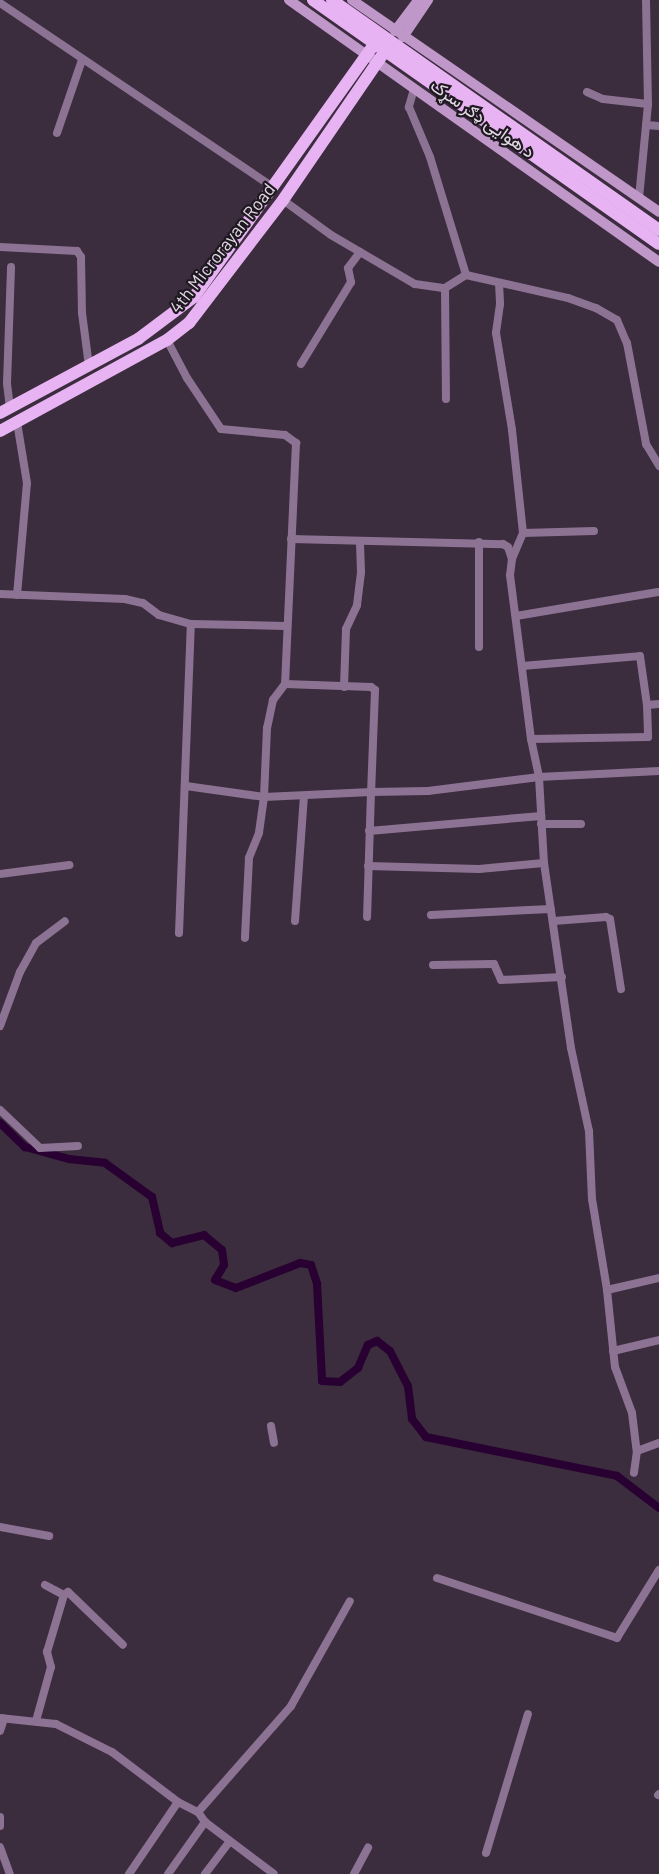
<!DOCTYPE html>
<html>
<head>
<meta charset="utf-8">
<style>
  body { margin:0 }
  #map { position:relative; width:659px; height:1874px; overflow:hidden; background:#3b2c3e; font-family:Barlow,Vazirmatn,sans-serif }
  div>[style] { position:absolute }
  .canal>* { height:8px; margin:-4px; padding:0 4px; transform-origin:4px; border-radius:4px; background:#280031 }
  .minor>* { height:8px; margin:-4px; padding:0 4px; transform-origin:4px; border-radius:4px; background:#8d7393 }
  .secondary>* { height:10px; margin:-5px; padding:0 5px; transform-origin:5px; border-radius:5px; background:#c097c9 }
  .primary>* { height:12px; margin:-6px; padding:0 6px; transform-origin:6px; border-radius:6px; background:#e8b3f3 }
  span { translate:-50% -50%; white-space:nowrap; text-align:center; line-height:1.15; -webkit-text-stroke:4.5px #1e1820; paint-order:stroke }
  .street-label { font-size:18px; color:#e3d9e5 }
</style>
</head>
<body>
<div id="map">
  <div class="canal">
    <i style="left:0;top:1123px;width:35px;rotate:44deg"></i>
    <i style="left:25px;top:1147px;width:46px;rotate:15.3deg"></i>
    <i style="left:69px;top:1159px;width:36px;rotate:6deg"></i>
    <i style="left:105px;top:1163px;width:58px;rotate:35.9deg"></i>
    <i style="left:152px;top:1197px;width:37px;rotate:77deg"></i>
    <i style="left:160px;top:1233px;width:16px;rotate:40deg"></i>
    <i style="left:172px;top:1243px;width:33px;rotate:-14deg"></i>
    <i style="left:204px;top:1235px;width:23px;rotate:40deg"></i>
    <i style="left:222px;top:1250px;width:15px;rotate:82deg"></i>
    <i style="left:224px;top:1265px;width:17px;rotate:121deg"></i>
    <i style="left:215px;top:1280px;width:22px;rotate:21deg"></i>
    <i style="left:236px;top:1288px;width:69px;rotate:-21.3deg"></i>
    <i style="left:300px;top:1263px;width:11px;rotate:10deg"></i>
    <i style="left:311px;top:1265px;width:20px;rotate:72deg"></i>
    <i style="left:317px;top:1284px;width:97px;rotate:87deg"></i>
    <i style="left:322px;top:1381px;width:18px;rotate:3deg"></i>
    <i style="left:340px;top:1382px;width:23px;rotate:-38deg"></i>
    <i style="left:358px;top:1368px;width:25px;rotate:-67deg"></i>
    <i style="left:368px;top:1345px;width:10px;rotate:-24deg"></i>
    <i style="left:377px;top:1341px;width:16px;rotate:38deg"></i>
    <i style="left:390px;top:1351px;width:39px;rotate:63deg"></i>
    <i style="left:408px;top:1386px;width:33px;rotate:83deg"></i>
    <i style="left:412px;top:1419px;width:23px;rotate:52deg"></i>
    <i style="left:426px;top:1437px;width:195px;rotate:11.5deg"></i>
    <i style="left:617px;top:1476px;width:53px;rotate:37.3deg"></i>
  </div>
  <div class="minor">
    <i style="left:0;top:3px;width:331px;rotate:34deg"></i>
    <i style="left:414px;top:89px;width:19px;rotate:106deg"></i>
    <i style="left:409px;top:107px;width:54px;rotate:67.2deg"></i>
    <i style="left:430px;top:157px;width:123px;rotate:73deg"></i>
    <i style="left:587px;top:92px;width:17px;rotate:24deg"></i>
    <i style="left:603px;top:99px;width:45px;rotate:6.3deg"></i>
    <i style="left:646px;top:125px;width:13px;rotate:4deg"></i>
    <i style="left:57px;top:133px;width:77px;rotate:-71.1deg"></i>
    <i style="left:639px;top:198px;width:94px;rotate:-84.5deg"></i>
    <i style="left:648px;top:104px;width:104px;rotate:-91.1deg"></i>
    <i style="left:283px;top:200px;width:59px;rotate:36.1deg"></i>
    <i style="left:331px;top:235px;width:97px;rotate:30.3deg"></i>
    <i style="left:415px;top:284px;width:30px;rotate:8deg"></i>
    <i style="left:445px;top:288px;width:25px;rotate:-32deg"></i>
    <i style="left:466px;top:275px;width:105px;rotate:12.7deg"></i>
    <i style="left:568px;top:298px;width:30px;rotate:20deg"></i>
    <i style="left:596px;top:308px;width:24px;rotate:30deg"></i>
    <i style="left:617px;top:320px;width:25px;rotate:67deg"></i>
    <i style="left:627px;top:343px;width:103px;rotate:79.3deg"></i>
    <i style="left:646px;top:444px;width:26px;rotate:59deg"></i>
    <i style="left:0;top:247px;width:77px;rotate:3deg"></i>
    <i style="left:77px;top:251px;width:7px;rotate:56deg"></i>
    <i style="left:81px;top:257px;width:56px;rotate:89deg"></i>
    <i style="left:82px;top:313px;width:53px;rotate:82.5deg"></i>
    <i style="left:499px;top:283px;width:21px;rotate:87deg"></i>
    <i style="left:500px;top:304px;width:29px;rotate:98deg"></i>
    <i style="left:496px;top:333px;width:98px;rotate:80.6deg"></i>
    <i style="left:512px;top:430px;width:104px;rotate:83.9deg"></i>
    <i style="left:523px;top:533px;width:28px;rotate:113deg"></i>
    <i style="left:512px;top:559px;width:16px;rotate:97deg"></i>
    <i style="left:510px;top:575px;width:165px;rotate:82.7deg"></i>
    <i style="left:531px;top:739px;width:39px;rotate:78deg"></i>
    <i style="left:539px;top:777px;width:86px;rotate:86.7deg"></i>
    <i style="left:544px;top:863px;width:187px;rotate:81.7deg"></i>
    <i style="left:571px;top:1048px;width:85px;rotate:77.8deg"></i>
    <i style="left:589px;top:1131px;width:68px;rotate:87.5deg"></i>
    <i style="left:592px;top:1199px;width:92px;rotate:80.6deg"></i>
    <i style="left:607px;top:1290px;width:77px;rotate:84.1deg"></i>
    <i style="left:615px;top:1367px;width:49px;rotate:69.7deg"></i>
    <i style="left:632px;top:1413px;width:38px;rotate:83deg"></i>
    <i style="left:637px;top:1451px;width:22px;rotate:98deg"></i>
    <i style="left:445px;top:288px;width:111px;rotate:89.5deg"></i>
    <i style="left:167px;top:340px;width:43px;rotate:62.2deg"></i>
    <i style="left:187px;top:378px;width:61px;rotate:56.3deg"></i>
    <i style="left:221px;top:429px;width:64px;rotate:5.4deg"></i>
    <i style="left:285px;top:435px;width:14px;rotate:36deg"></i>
    <i style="left:296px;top:443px;width:241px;rotate:92.6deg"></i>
    <i style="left:285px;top:684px;width:20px;rotate:127deg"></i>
    <i style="left:273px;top:700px;width:29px;rotate:102deg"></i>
    <i style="left:267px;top:728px;width:69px;rotate:92.5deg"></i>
    <i style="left:264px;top:797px;width:36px;rotate:98deg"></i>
    <i style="left:259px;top:833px;width:27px;rotate:112deg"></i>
    <i style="left:249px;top:858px;width:80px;rotate:92.9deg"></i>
    <i style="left:301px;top:364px;width:96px;rotate:-58.6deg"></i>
    <i style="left:351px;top:282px;width:14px;rotate:-102deg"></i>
    <i style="left:348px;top:268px;width:20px;rotate:-53deg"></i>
    <i style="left:10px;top:408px;width:25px;rotate:-97deg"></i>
    <i style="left:7px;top:383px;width:116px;rotate:-88deg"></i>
    <i style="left:523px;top:533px;width:71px;rotate:-1.6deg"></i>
    <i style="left:291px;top:539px;width:212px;rotate:1.4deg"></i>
    <i style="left:503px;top:544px;width:6px;rotate:31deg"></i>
    <i style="left:508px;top:547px;width:13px;rotate:72deg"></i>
    <i style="left:0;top:594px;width:125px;rotate:2.3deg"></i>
    <i style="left:125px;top:599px;width:18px;rotate:13deg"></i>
    <i style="left:143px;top:603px;width:20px;rotate:37deg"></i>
    <i style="left:159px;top:615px;width:33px;rotate:16deg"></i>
    <i style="left:191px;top:624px;width:95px;rotate:1.2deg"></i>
    <i style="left:17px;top:595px;width:112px;rotate:-84.9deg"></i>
    <i style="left:27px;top:483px;width:62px;rotate:-99.3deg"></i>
    <i style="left:516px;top:616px;width:144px;rotate:-9.6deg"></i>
    <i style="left:479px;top:647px;width:105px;rotate:-90deg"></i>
    <i style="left:522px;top:666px;width:118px;rotate:-4.8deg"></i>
    <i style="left:640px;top:656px;width:49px;rotate:81.9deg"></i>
    <i style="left:647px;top:705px;width:32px;rotate:88deg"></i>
    <i style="left:648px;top:737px;width:117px;rotate:179deg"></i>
    <i style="left:285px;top:684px;width:86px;rotate:2deg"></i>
    <i style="left:371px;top:687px;width:5px;rotate:37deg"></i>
    <i style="left:375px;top:690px;width:102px;rotate:92.2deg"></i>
    <i style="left:371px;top:792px;width:57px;rotate:-1deg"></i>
    <i style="left:428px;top:791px;width:112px;rotate:-7.2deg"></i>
    <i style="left:539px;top:777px;width:120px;rotate:-2.9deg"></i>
    <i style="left:344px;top:687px;width:58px;rotate:-88deg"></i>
    <i style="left:346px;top:629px;width:26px;rotate:-65deg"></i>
    <i style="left:357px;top:605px;width:33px;rotate:-83deg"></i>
    <i style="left:361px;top:572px;width:30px;rotate:-92deg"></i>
    <i style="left:647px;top:705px;width:12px;rotate:-5deg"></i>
    <i style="left:186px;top:786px;width:79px;rotate:8deg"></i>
    <i style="left:264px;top:797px;width:107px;rotate:-2.7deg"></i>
    <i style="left:371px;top:792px;width:125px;rotate:91.8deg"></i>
    <i style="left:541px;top:824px;width:40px"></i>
    <i style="left:369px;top:831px;width:173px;rotate:-5deg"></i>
    <i style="left:368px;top:866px;width:111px;rotate:1.5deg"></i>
    <i style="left:479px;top:869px;width:65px;rotate:-5.3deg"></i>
    <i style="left:0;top:874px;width:70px;rotate:-7.4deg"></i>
    <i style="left:431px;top:915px;width:120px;rotate:-2.9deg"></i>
    <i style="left:295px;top:921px;width:125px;rotate:-85.9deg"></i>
    <i style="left:554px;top:921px;width:52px;rotate:-4.4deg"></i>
    <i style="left:606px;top:917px;width:4px;rotate:27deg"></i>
    <i style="left:610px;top:919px;width:71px;rotate:81.1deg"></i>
    <i style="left:179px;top:933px;width:309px;rotate:-87.8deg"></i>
    <i style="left:433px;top:965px;width:61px;rotate:-0.9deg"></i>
    <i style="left:494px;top:964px;width:17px;rotate:66deg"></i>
    <i style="left:501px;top:980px;width:61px;rotate:-2.8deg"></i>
    <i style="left:0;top:1026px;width:58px;rotate:-69.7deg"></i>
    <i style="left:20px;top:972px;width:33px;rotate:-61deg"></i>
    <i style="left:36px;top:943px;width:36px;rotate:-37deg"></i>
    <i style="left:0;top:1110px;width:55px;rotate:43.5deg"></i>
    <i style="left:40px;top:1148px;width:38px;rotate:-3deg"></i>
    <i style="left:607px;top:1290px;width:53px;rotate:-13deg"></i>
    <i style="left:613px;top:1351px;width:47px;rotate:-13.4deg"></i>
    <i style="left:271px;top:1426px;width:17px;rotate:80deg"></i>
    <i style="left:637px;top:1451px;width:23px;rotate:-20deg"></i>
    <i style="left:0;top:1527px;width:50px;rotate:10.4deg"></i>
    <i style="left:437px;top:1578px;width:190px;rotate:18.4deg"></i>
    <i style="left:617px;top:1638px;width:80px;rotate:-58.3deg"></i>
    <i style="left:45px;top:1585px;width:21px;rotate:28deg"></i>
    <i style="left:64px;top:1595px;width:5px;rotate:-37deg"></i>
    <i style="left:68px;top:1592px;width:76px;rotate:43.9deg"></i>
    <i style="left:0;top:1718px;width:56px;rotate:6.1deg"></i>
    <i style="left:56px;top:1724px;width:63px;rotate:26.6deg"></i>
    <i style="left:112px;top:1752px;width:83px;rotate:37.1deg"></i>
    <i style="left:178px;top:1802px;width:22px;rotate:27deg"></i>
    <i style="left:198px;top:1812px;width:12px;rotate:55deg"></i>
    <i style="left:205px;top:1822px;width:86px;rotate:37deg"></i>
    <i style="left:36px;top:1721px;width:56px;rotate:-74.5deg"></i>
    <i style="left:51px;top:1667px;width:16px;rotate:-105deg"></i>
    <i style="left:47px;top:1652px;width:59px;rotate:-73.4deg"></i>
    <i style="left:0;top:1731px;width:13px;rotate:-72deg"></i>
    <i style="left:658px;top:1795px;width:1px;rotate:-45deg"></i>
    <i style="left:198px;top:1812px;width:141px;rotate:-48.7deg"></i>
    <i style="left:291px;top:1706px;width:120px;rotate:-60.7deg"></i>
    <i style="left:0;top:1817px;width:9px;rotate:90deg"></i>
    <i style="left:0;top:1847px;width:29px;rotate:70deg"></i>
    <i style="left:486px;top:1853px;width:145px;rotate:-73.2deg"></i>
    <i style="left:129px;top:1874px;width:87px;rotate:-55.8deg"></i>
    <i style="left:168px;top:1874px;width:64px;rotate:-54.6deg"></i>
    <i style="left:205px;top:1874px;width:41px;rotate:-52.9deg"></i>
    <i style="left:354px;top:1874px;width:30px;rotate:-62deg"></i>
  </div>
  <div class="secondary">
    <i style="left:289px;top:0;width:453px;rotate:35.3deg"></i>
    <i style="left:352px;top:0;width:373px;rotate:34.6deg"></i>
    <i style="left:395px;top:31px;width:39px;rotate:-53deg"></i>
    <i style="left:403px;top:37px;width:45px;rotate:-56deg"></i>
  </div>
  <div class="primary">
    <i style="left:313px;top:0;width:423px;rotate:35.2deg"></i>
    <i style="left:332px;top:0;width:400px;rotate:35.1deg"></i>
    <i style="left:0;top:413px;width:157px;rotate:-28.2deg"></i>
    <i style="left:138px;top:339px;width:70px;rotate:-36.9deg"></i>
    <i style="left:194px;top:297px;width:322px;rotate:-54.5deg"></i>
    <i style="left:0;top:431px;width:190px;rotate:-28.6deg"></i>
    <i style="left:167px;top:340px;width:28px;rotate:-38deg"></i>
    <i style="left:189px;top:323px;width:155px;rotate:-52.6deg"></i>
    <i style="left:283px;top:200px;width:191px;rotate:-55.6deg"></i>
  </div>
  <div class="street-label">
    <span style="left:483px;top:118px;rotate:35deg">د هوایی ډګر سړک</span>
    <span style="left:222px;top:248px;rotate:-52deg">4th Microrayan Road</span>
  </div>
</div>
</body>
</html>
